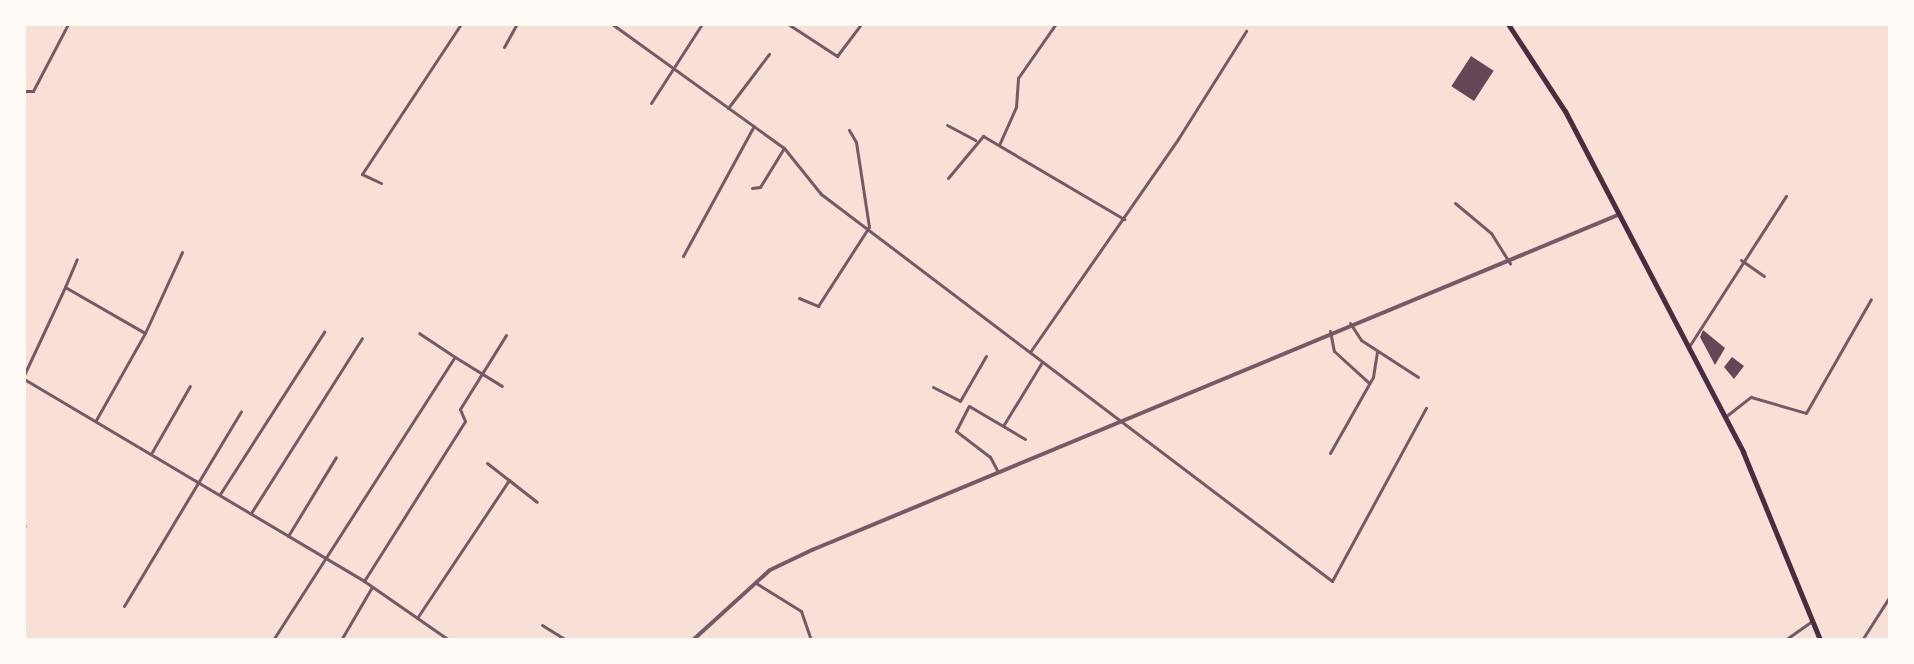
<!DOCTYPE html>
<html>
<head>
<meta charset="utf-8">
<style>
  body { margin:0 }
  #map { position:relative; width:1914px; height:664px; overflow:hidden; background:#f7e1d7; font-family:"Public Sans",sans-serif }
  div>[style] { position:absolute }
  .building>* { inset:0; background:#644757; transform-origin:0 0 }
  .minor>* { height:3px; margin:-1.5px; padding:0 1.5px; transform-origin:1.5px; border-radius:1.5px; background:#755966 }
  .tertiary>* { height:4px; margin:-2px; padding:0 2px; transform-origin:2px; border-radius:2px; background:#755966 }
  .trunk>* { height:5px; margin:-2.5px; padding:0 2.5px; transform-origin:2.5px; border-radius:2.5px; background:#4a2c40 }
  span { translate:-50% -50%; white-space:nowrap; text-align:center; line-height:1.15; -webkit-text-stroke:6px #fffaf5; paint-order:stroke }
  .frame { position:absolute; inset:0; border:26px solid #fffaf5; pointer-events:none }
</style>
</head>
<body>
<div id="map">
  <div class="building">
    <i style="left:1471px;top:56px;width:27px;height:36px;rotate:33deg"></i>
    <i style="clip-path:polygon(1703px 330px,1725px 348px,1715px 365px,1700px 337px)"></i>
    <i style="clip-path:polygon(1732px 357px,1744px 366px,1734px 379px,1724px 367px)"></i>
  </div>
  <div class="minor">
    <i style="left:612px;top:24px;width:212px;rotate:35.8deg"></i>
    <i style="left:784px;top:148px;width:59px;rotate:51.2deg"></i>
    <i style="left:821px;top:194px;width:641px;rotate:37.14deg"></i>
    <i style="left:1332px;top:581px;width:197px;rotate:-61.5deg"></i>
    <i style="left:788px;top:24px;width:59px;rotate:33.1deg"></i>
    <i style="left:837px;top:56px;width:40px;rotate:-53deg"></i>
    <i style="left:1053px;top:24px;width:24px"></i>
    <i style="left:504px;top:47px;width:26px;rotate:-61deg"></i>
    <i style="left:24px;top:91px;width:9px"></i>
    <i style="left:33px;top:91px;width:76px;rotate:-62.4deg"></i>
    <i style="left:651px;top:103px;width:94px;rotate:-57.2deg"></i>
    <i style="left:728px;top:108px;width:68px;rotate:-52.8deg"></i>
    <i style="left:947px;top:125px;width:32px;rotate:28deg"></i>
    <i style="left:999px;top:145px;width:42px;rotate:-65.9deg"></i>
    <i style="left:1016px;top:107px;width:29px;rotate:-86deg"></i>
    <i style="left:1018px;top:78px;width:65px;rotate:-55.1deg"></i>
    <i style="left:948px;top:178px;width:55px;rotate:-50.2deg"></i>
    <i style="left:983px;top:136px;width:164px;rotate:30.5deg"></i>
    <i style="left:381px;top:183px;width:21px;rotate:-155deg"></i>
    <i style="left:362px;top:174px;width:180px;rotate:-56.6deg"></i>
    <i style="left:752px;top:188px;width:8px;rotate:-7deg"></i>
    <i style="left:760px;top:187px;width:46px;rotate:-58.4deg"></i>
    <i style="left:1455px;top:203px;width:47px;rotate:39.8deg"></i>
    <i style="left:1491px;top:233px;width:36px;rotate:58deg"></i>
    <i style="left:683px;top:256px;width:148px;rotate:-61.4deg"></i>
    <i style="left:1741px;top:260px;width:28px;rotate:35deg"></i>
    <i style="left:65px;top:287px;width:30px;rotate:-67deg"></i>
    <i style="left:799px;top:298px;width:21px;rotate:23deg"></i>
    <i style="left:818px;top:306px;width:94px;rotate:-57.2deg"></i>
    <i style="left:869px;top:227px;width:86px;rotate:-98.7deg"></i>
    <i style="left:856px;top:142px;width:14px;rotate:-120deg"></i>
    <i style="left:1350px;top:323px;width:20px;rotate:57deg"></i>
    <i style="left:1361px;top:340px;width:68px;rotate:33deg"></i>
    <i style="left:1330px;top:331px;width:20px;rotate:79deg"></i>
    <i style="left:1334px;top:351px;width:47px;rotate:42.4deg"></i>
    <i style="left:1688px;top:348px;width:181px;rotate:-57.2deg"></i>
    <i style="left:1030px;top:352px;width:259px;rotate:-55.2deg"></i>
    <i style="left:1178px;top:139px;width:128px;rotate:-57.8deg"></i>
    <i style="left:455px;top:357px;width:55px;rotate:31.7deg"></i>
    <i style="left:24px;top:375px;width:97px;rotate:-65deg"></i>
    <i style="left:65px;top:287px;width:92px;rotate:29.9deg"></i>
    <i style="left:24px;top:379px;width:395px;rotate:30.7deg"></i>
    <i style="left:364px;top:581px;width:103px;rotate:34.8deg"></i>
    <i style="left:933px;top:387px;width:30px;rotate:27deg"></i>
    <i style="left:960px;top:401px;width:52px;rotate:-60deg"></i>
    <i style="left:1725px;top:417px;width:33px;rotate:-38deg"></i>
    <i style="left:1751px;top:397px;width:57px;rotate:16.2deg"></i>
    <i style="left:1806px;top:413px;width:131px;rotate:-60.3deg"></i>
    <i style="left:96px;top:420px;width:100px;rotate:-60.6deg"></i>
    <i style="left:145px;top:333px;width:89px;rotate:-65.4deg"></i>
    <i style="left:1003px;top:426px;width:75px;rotate:-58.6deg"></i>
    <i style="left:152px;top:452px;width:76px;rotate:-60.1deg"></i>
    <i style="left:1330px;top:453px;width:87px;rotate:-60.5deg"></i>
    <i style="left:1373px;top:377px;width:25px;rotate:-81deg"></i>
    <i style="left:487px;top:463px;width:63px;rotate:38deg"></i>
    <i style="left:997px;top:470px;width:15px;rotate:-118deg"></i>
    <i style="left:990px;top:457px;width:43px;rotate:-142.6deg"></i>
    <i style="left:956px;top:431px;width:28px;rotate:-63deg"></i>
    <i style="left:969px;top:406px;width:65px;rotate:30.5deg"></i>
    <i style="left:220px;top:494px;width:193px;rotate:-57.3deg"></i>
    <i style="left:251px;top:513px;width:207px;rotate:-57.6deg"></i>
    <i style="left:24px;top:525px;width:1px;rotate:45deg"></i>
    <i style="left:288px;top:536px;width:92px;rotate:-58.7deg"></i>
    <i style="left:364px;top:581px;width:189px;rotate:-57.7deg"></i>
    <i style="left:465px;top:421px;width:13px;rotate:-113deg"></i>
    <i style="left:460px;top:409px;width:87px;rotate:-58.1deg"></i>
    <i style="left:756px;top:583px;width:53px;rotate:31.9deg"></i>
    <i style="left:801px;top:611px;width:31px;rotate:71deg"></i>
    <i style="left:124px;top:606px;width:227px;rotate:-59deg"></i>
    <i style="left:417px;top:618px;width:166px;rotate:-56.3deg"></i>
    <i style="left:542px;top:625px;width:28px;rotate:32deg"></i>
    <i style="left:273px;top:640px;width:336px;rotate:-57.3deg"></i>
    <i style="left:455px;top:357px;width:43px;rotate:-146.3deg"></i>
    <i style="left:341px;top:640px;width:61px;rotate:-59.7deg"></i>
    <i style="left:1734px;top:640px;width:10px"></i>
    <i style="left:1785px;top:640px;width:33px;rotate:-35deg"></i>
    <i style="left:1862px;top:640px;width:52px;rotate:-57.5deg"></i>
  </div>
  <div class="tertiary">
    <i style="left:693px;top:640px;width:104px;rotate:-42.3deg"></i>
    <i style="left:770px;top:570px;width:47px;rotate:-25.5deg"></i>
    <i style="left:812px;top:550px;width:873px;rotate:-22.57deg"></i>
  </div>
  <div class="trunk">
    <i style="left:1508px;top:24px;width:104px;rotate:56.8deg"></i>
    <i style="left:1565px;top:111px;width:385px;rotate:62.4deg"></i>
    <i style="left:1743px;top:452px;width:203px;rotate:67.7deg"></i>
  </div>
  <div class="frame"></div>
</div>
</body>
</html>
